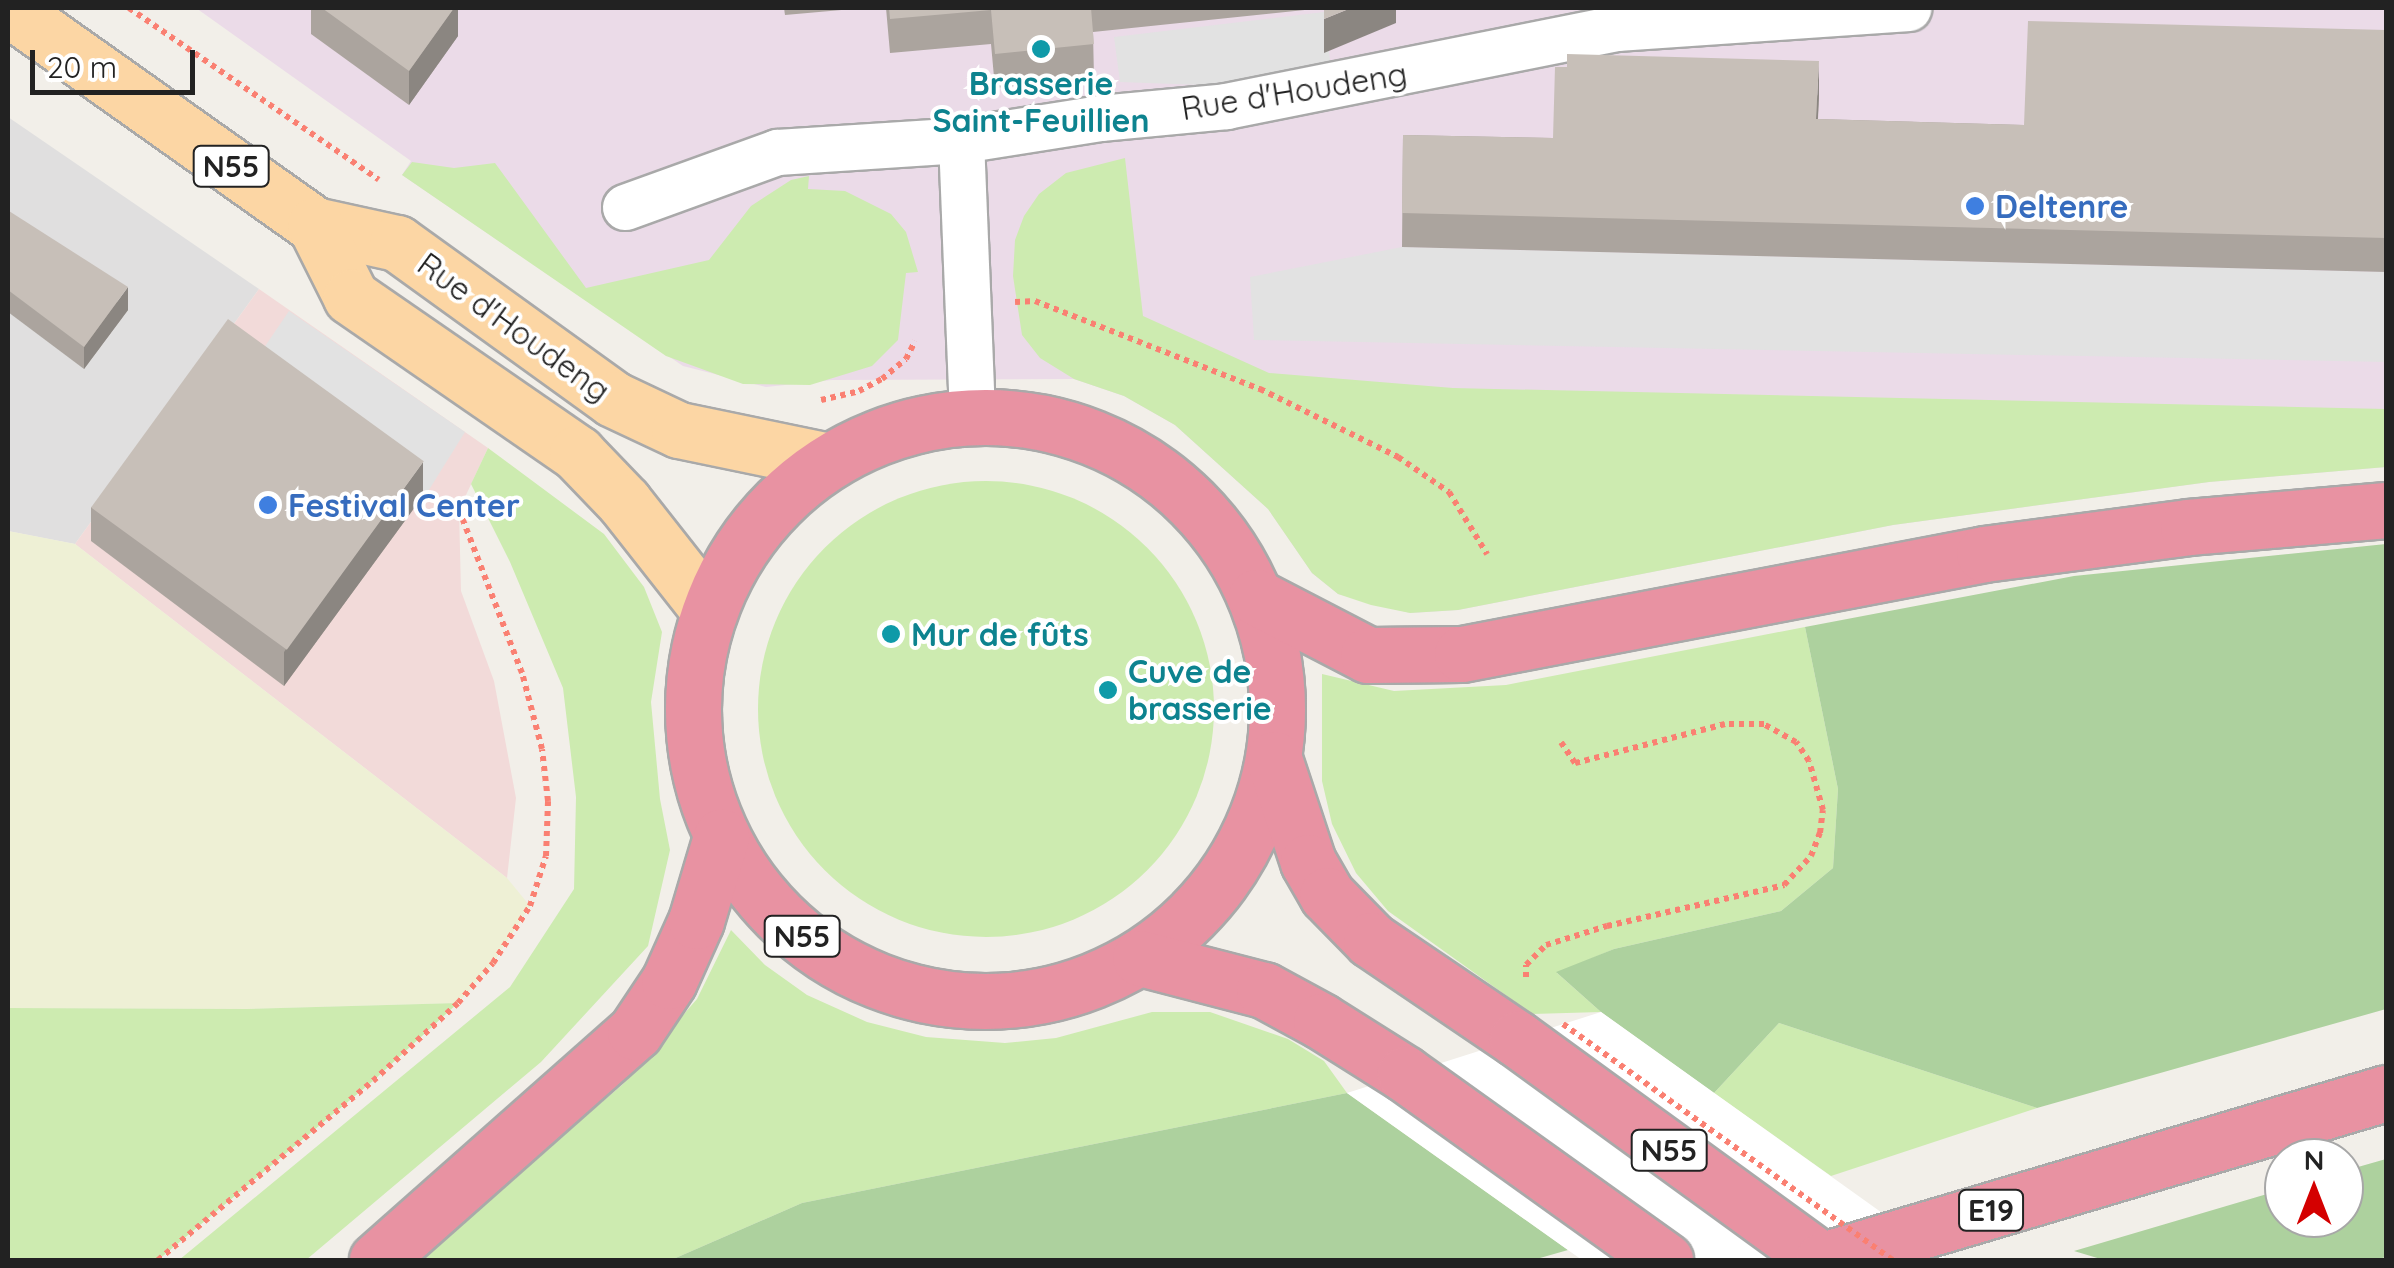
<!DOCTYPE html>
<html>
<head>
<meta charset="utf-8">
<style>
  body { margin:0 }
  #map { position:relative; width:2394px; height:1268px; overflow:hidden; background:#f2efe9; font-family:Quicksand,sans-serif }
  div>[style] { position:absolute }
  .residential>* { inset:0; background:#e0dfdf }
  .commercial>* { inset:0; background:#f2dad9 }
  .industrial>* { inset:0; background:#ebdbe8 }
  .farmland>* { inset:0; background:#eef0d5 }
  .grass>* { inset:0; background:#cdebb0 }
  .round { border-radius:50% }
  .forest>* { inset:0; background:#add19e }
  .parking>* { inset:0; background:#e2e2e2 }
  .pier>* { inset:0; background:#fff }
  .path>* { height:6px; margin-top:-3px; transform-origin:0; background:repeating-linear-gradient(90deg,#fa8072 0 5px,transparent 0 10px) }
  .roads { filter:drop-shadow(2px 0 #a9a9a9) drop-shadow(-2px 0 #a9a9a9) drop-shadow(0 2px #a9a9a9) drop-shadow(0 -2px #a9a9a9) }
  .street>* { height:45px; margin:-22.5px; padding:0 22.5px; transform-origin:22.5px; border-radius:22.5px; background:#fff }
  .primary>* { height:55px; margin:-27.5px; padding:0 27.5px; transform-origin:27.5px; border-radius:27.5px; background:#fcd6a4 }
  .highway>* { height:55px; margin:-27.5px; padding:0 27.5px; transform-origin:27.5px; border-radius:27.5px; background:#e892a2 }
  .highway>.ring { margin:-27.5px; padding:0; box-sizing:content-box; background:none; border:55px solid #e892a2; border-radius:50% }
  .path-bridge>* { height:6px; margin-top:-3px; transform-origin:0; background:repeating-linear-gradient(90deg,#fa8072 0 5px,transparent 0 10px) }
  .wall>* { inset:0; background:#aba49e }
  .shaded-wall>* { inset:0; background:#8b8681 }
  .building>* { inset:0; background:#c7bfb8; transform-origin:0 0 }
  .dots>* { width:28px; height:28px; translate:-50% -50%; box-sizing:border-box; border:5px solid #fff; border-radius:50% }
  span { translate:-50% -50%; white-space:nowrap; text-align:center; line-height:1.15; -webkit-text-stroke:8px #fff; paint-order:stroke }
  .shield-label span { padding:2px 8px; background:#fff; border:2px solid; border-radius:8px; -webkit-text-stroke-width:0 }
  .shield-label { font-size:30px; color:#222; font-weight:700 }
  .culture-label { font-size:32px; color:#0d838f; font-weight:700 }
  .left { translate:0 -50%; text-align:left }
  .street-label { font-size:32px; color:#222 }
  .shop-label { font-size:32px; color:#366cbe; font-weight:700 }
  .frame { position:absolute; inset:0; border:10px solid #222; pointer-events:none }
  .north { position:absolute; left:2264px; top:1138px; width:100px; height:100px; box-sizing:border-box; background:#fff; border:2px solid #a7a7a7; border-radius:50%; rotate:0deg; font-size:28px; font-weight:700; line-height:40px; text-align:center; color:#222 }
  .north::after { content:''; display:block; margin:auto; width:35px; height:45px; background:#d40000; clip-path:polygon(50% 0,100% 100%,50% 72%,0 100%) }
  .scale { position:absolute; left:30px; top:50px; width:165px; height:45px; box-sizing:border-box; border:5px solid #222; border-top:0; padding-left:12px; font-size:30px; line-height:35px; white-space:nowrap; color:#222; -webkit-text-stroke:8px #fff; paint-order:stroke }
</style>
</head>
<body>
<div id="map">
  <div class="residential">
    <i style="clip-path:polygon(8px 117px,259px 289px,75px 544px,8px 531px)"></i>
  </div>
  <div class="commercial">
    <i style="clip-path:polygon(259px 289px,488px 448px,459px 510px,461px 591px,494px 681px,516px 798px,507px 878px,75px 544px)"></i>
  </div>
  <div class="industrial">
    <i style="clip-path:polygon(196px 8px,2386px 8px,2386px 467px,2209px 482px,1893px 525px,1458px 610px,1410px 613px,1338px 594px,1312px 573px,1268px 509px,1175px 425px,1124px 396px,1074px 379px,832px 380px,766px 387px,683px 366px,402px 175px,411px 161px)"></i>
  </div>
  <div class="farmland">
    <i style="clip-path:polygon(8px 531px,75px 544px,507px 878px,530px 906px,493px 963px,458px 1003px,247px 1009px,8px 1008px)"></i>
  </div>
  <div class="grass">
    <i style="clip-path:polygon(1125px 158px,1143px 316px,1269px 373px,1453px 388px,2386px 409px,2386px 467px,2209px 482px,1893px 525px,1458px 610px,1410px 613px,1371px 605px,1338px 594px,1312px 573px,1268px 509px,1175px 425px,1124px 396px,1074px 379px,1040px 358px,1022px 335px,1013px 276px,1015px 240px,1024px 216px,1039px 194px,1066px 173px)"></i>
    <i style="clip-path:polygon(412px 162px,454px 168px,495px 163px,586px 288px,709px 260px,751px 206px,791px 180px,809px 176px,808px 189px,845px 191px,891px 214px,906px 232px,918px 272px,906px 273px,898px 340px,872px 366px,810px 385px,743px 384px,666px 356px,402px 175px)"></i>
    <i style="clip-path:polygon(488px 448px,604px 534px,644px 587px,662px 632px,651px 702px,660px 799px,670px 850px,648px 946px,541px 1062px,306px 1260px,179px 1260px,510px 987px,574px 889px,576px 797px,563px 688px,510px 562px,471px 484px)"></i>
    <i class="round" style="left:758px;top:481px;width:456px;height:456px"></i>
    <i style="clip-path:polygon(1805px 627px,1838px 789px,1833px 868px,1781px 911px,1614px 949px,1557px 973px,1601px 1012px,1532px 1014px,1388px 911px,1356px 873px,1332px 824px,1322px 781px,1322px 674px,1394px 691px,1506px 685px)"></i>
    <i style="clip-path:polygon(731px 930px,765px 965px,807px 995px,867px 1022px,926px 1037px,1005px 1043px,1056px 1038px,1152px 1012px,1210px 1012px,1288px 1039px,1324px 1061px,1347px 1093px,802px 1203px,671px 1260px,416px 1260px,622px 1085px,697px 999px)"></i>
    <i style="clip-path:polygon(458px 1003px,373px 1081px,158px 1260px,8px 1260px,8px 1008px,247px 1009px)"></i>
    <i style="clip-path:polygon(1779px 1023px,2037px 1108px,1831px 1176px,1714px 1093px)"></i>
  </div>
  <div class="forest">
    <i style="clip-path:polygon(2386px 544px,2386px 1009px,2037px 1108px,1779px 1023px,1714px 1093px,1601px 1012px,1556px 972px,1614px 949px,1781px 911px,1833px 868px,1838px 789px,1805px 627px,2074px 576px)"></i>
    <i style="clip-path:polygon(1347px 1093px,1568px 1250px,1533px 1260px,671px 1260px,802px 1203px)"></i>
    <i style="clip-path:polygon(2386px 1159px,2386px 1257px,2375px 1260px,2104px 1260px,2074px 1251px,2284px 1189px,2284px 1218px,2344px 1218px,2344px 1171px)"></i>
  </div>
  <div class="parking">
    <i style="clip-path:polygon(1324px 12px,1331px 68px,1201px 85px,1120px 82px,1114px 37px)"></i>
    <i style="clip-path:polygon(1402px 247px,2386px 272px,2386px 362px,1254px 340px,1250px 277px)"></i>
    <i style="clip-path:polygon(289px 311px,465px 432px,427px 493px,255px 361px)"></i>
  </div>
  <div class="pier">
    <i style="clip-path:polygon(1601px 1012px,1948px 1260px,1582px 1260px,1347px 1093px)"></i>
  </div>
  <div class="path">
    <i style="left:129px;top:8px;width:303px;rotate:34.5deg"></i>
    <i style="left:1015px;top:302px;width:20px;rotate:-3deg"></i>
    <i style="left:1035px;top:301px;width:242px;rotate:21.4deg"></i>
    <i style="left:1260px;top:389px;width:154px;rotate:26.2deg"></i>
    <i style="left:1398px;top:457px;width:62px;rotate:34.5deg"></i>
    <i style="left:1449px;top:492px;width:73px;rotate:58.5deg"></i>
    <i style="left:821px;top:400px;width:39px;rotate:-13deg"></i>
    <i style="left:859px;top:391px;width:26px;rotate:-28deg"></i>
    <i style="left:882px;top:379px;width:31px;rotate:-40deg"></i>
    <i style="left:906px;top:359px;width:20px;rotate:-63deg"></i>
    <i style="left:1526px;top:977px;width:12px;rotate:-90deg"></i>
    <i style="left:1526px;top:965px;width:28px;rotate:-45deg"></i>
    <i style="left:1546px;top:945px;width:64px;rotate:-17.3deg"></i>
    <i style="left:1607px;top:926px;width:182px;rotate:-13deg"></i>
    <i style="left:1784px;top:885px;width:40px;rotate:-47deg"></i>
    <i style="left:1811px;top:856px;width:25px;rotate:-69deg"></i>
    <i style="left:1820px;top:833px;width:23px;rotate:-83deg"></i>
    <i style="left:1823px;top:810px;width:51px;rotate:-105.9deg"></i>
    <i style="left:1809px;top:761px;width:23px;rotate:-124deg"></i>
    <i style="left:1796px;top:742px;width:37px;rotate:-151deg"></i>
    <i style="left:1764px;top:724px;width:39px;rotate:180deg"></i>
    <i style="left:1725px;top:724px;width:155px;rotate:165.4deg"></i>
    <i style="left:1575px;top:763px;width:25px;rotate:-124deg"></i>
    <i style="left:158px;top:1260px;width:280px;rotate:-39.8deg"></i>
    <i style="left:373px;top:1081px;width:115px;rotate:-42.5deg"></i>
    <i style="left:458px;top:1003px;width:53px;rotate:-48.8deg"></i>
    <i style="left:493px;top:963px;width:68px;rotate:-57deg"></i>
    <i style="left:530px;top:906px;width:52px;rotate:-72.3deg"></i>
    <i style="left:546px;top:856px;width:55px;rotate:-87.9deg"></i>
    <i style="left:548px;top:801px;width:52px;rotate:-96.6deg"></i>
    <i style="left:542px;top:749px;width:79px;rotate:-104.7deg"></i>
    <i style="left:522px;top:673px;width:175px;rotate:-111.1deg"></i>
  </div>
  <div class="roads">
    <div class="street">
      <i style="left:961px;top:140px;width:277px;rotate:87.7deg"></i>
      <i style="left:625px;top:207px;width:162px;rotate:-19.9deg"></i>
      <i style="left:777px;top:152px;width:184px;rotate:-3.7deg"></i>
      <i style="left:961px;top:140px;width:141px;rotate:-9deg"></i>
      <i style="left:1100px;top:118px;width:127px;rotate:-5.4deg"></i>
      <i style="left:1226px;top:106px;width:399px;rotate:-11.3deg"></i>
      <i style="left:1617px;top:28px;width:292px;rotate:-3.9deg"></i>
    </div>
    <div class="primary">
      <i style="left:8px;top:8px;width:376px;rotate:35.3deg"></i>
      <i style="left:315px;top:225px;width:84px;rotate:12.4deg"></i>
      <i style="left:397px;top:243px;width:266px;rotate:35.8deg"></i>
      <i style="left:613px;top:399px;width:73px;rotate:25.2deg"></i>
      <i style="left:679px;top:430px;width:153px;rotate:11.7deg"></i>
      <i style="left:315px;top:225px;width:80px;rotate:63.4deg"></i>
      <i style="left:351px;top:297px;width:275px;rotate:34.6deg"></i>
      <i style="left:577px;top:453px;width:68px;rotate:46.2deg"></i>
      <i style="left:624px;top:502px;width:137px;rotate:51.8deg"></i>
    </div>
    <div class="highway">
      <i class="ring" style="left:693px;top:417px;width:529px;height:529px"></i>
      <i style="left:1256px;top:597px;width:126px;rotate:27.4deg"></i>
      <i style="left:1368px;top:655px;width:94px;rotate:-0.6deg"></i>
      <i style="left:1462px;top:654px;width:531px;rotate:-10.84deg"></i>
      <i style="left:1984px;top:554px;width:206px;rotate:-7.5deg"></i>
      <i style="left:2188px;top:527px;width:199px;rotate:-4.9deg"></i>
      <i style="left:1274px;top:759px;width:108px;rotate:71.7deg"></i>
      <i style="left:1308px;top:862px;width:38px;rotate:60deg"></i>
      <i style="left:1327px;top:895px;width:63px;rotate:45.6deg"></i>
      <i style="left:1371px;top:940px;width:176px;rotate:34.1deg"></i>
      <i style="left:1517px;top:1039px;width:376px;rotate:36deg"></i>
      <i style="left:1140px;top:958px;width:128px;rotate:14.5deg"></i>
      <i style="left:1264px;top:990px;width:65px;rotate:28.5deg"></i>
      <i style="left:1321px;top:1021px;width:99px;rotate:32.2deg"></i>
      <i style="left:1405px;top:1074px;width:320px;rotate:35.6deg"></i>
      <i style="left:377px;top:1260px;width:344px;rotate:-41.5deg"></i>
      <i style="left:635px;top:1032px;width:61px;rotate:-56.3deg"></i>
      <i style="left:669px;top:981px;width:66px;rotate:-65.8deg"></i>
      <i style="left:696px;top:921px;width:88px;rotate:-73.4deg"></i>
      <i style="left:1823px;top:1260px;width:587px;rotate:-16.52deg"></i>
    </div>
  </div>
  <div class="path-bridge">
    <i style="left:1563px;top:1024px;width:406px;rotate:35.6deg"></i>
  </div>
  <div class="wall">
    <i style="clip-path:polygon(311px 8px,458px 8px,458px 36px,409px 105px,311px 34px)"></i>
    <i style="clip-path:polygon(784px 8px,864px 8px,785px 15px)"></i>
    <i style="clip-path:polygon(886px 8px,1324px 8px,1093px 32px,1094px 78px,995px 88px,991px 44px,890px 53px)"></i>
    <i style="clip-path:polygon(2386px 30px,2386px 272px,1402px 247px,1403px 135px,1553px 138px,1819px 95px,1818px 119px,2024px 125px)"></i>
    <i style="clip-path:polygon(8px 213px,128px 310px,84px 369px,8px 312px)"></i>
    <i style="clip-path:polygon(423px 496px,284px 686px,91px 541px,91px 507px)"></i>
  </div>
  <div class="shaded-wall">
    <i style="clip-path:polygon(454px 8px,458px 8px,458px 36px,409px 105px,409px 71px)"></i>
    <i style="clip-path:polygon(1351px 8px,1396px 8px,1396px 23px,1324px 53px,1324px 19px)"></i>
    <i style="clip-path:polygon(1819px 61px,1819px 95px,1816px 153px,1816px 119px)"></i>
    <i style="clip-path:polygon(128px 287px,128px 310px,84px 369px,84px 347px)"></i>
    <i style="clip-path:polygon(423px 462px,423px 496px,284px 686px,284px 652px)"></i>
  </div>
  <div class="building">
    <i style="clip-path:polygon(322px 8px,454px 8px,409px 71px)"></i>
    <i style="clip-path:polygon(889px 8px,1091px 8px,1094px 44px,995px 54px,991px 10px,890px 19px)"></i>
    <i style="clip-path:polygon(1324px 8px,1351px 8px,1324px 19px)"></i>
    <i style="clip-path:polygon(2028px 21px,2386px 30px,2386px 238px,1402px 213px,1403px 135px,1553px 138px,1555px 67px,1567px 67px,1567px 54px,1819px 61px,1816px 119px,2024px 125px)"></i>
    <i style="clip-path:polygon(9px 211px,128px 287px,84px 347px,8px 290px,8px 213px)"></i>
    <i style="left:228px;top:319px;width:242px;height:233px;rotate:36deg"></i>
  </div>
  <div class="dots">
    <i style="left:1041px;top:49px;background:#0f9aa8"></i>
    <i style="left:1975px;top:206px;background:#3f7fe0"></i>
    <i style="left:268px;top:505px;background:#3f7fe0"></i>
    <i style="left:891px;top:634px;background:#0f9aa8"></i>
    <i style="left:1108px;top:690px;background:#0f9aa8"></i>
  </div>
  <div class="shield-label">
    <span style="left:231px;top:166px">N55</span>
    <span style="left:802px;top:936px">N55</span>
    <span style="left:1669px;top:1150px">N55</span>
    <span style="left:1991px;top:1210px">E19</span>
  </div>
  <div class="culture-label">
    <span style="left:1041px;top:102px">Brasserie<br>Saint-Feuillien</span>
    <span class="left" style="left:911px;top:634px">Mur de fûts</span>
    <span class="left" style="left:1128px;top:690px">Cuve de<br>brasserie</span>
  </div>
  <div class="street-label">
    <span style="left:1294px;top:91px;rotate:-9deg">Rue d'Houdeng</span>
    <span style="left:514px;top:327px;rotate:36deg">Rue d'Houdeng</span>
  </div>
  <div class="shop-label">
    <span class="left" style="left:1995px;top:206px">Deltenre</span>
    <span class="left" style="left:288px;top:505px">Festival Center</span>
  </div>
  <div class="frame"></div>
  <div class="north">N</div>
  <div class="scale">20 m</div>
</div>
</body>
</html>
